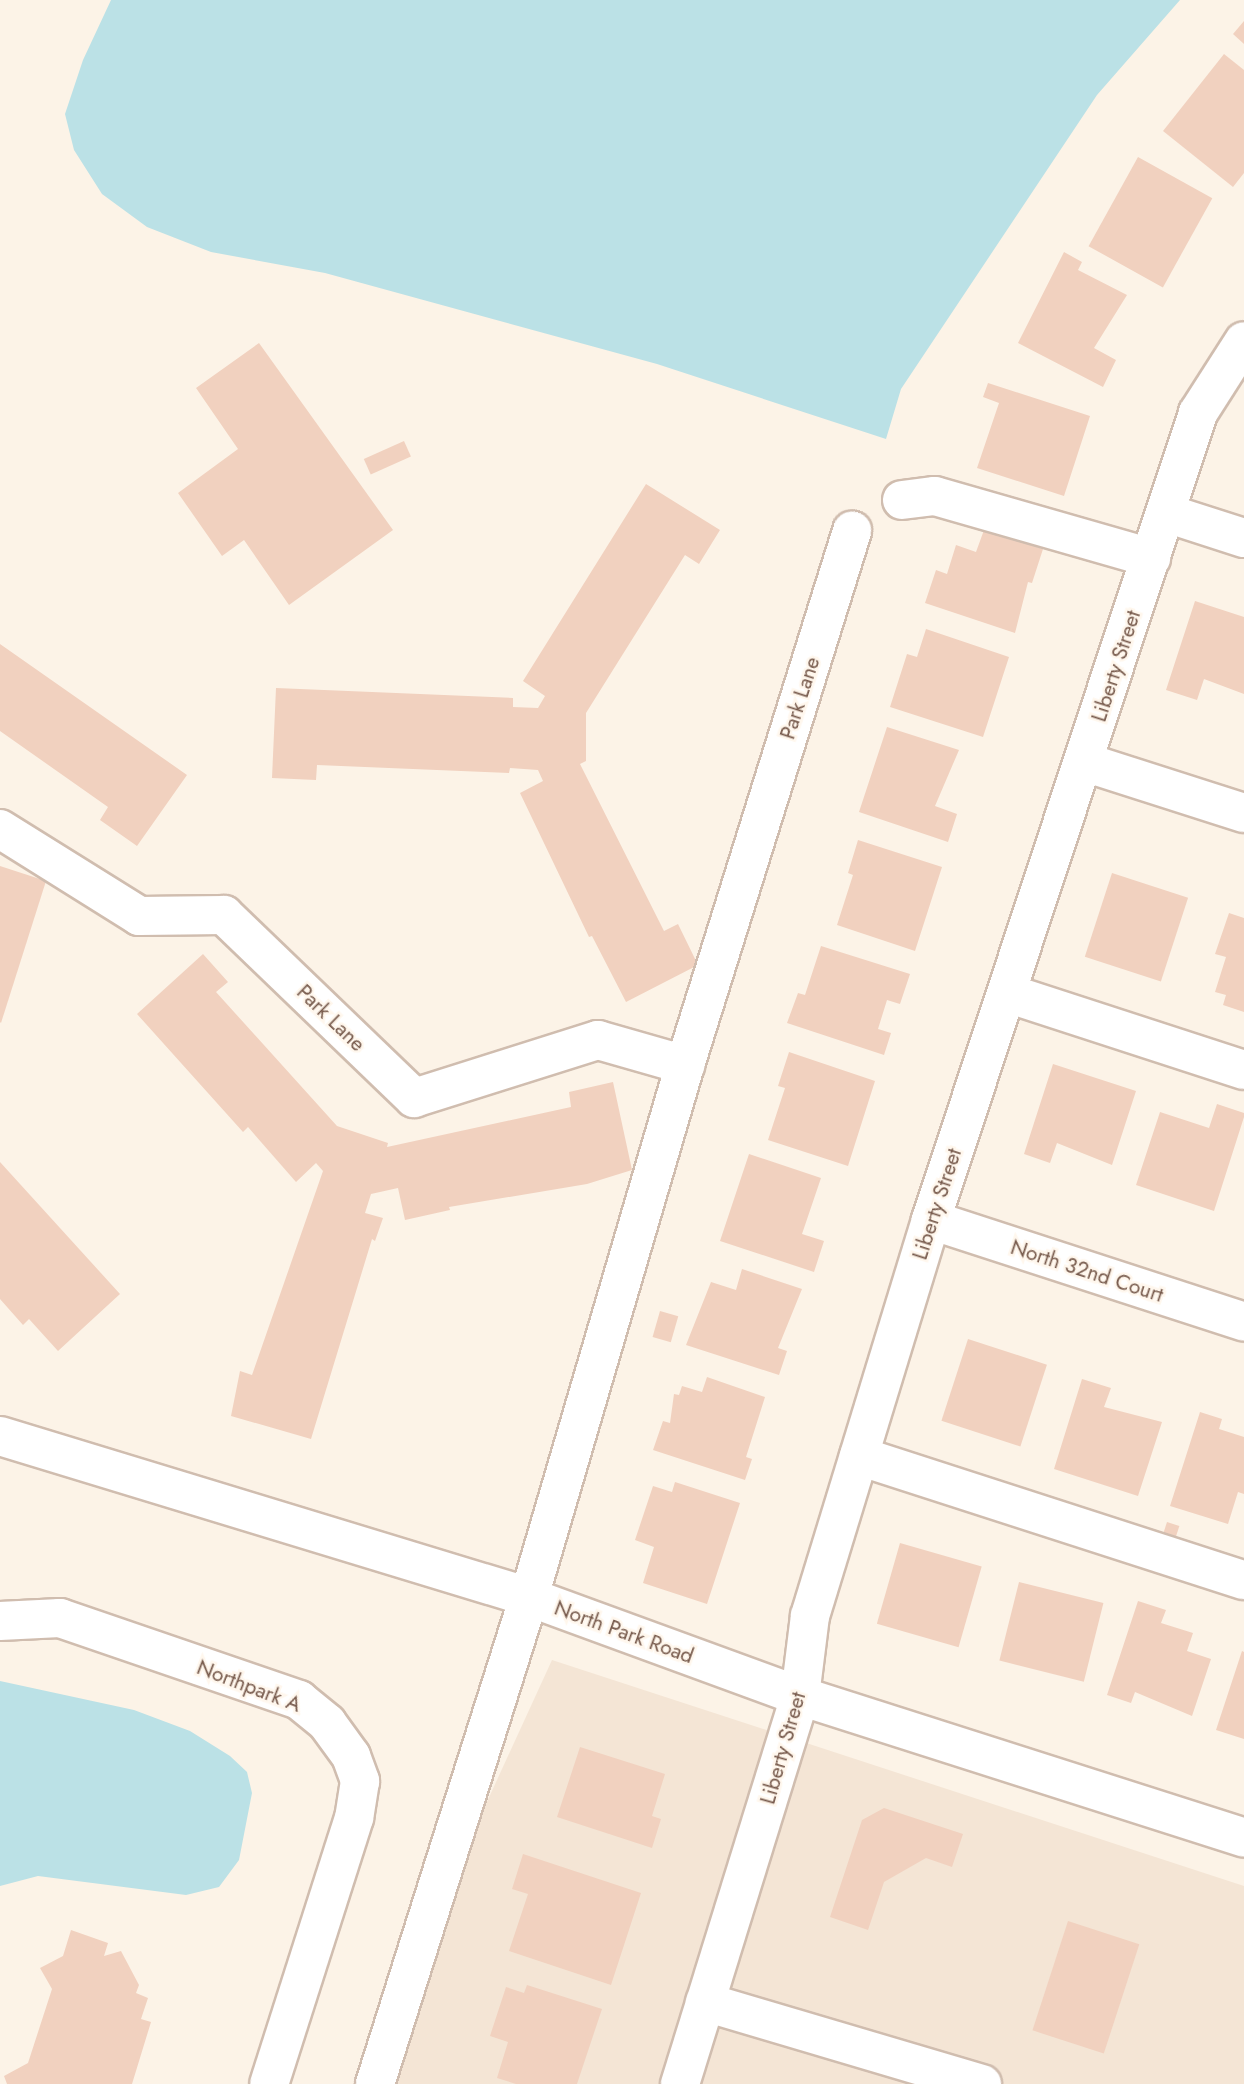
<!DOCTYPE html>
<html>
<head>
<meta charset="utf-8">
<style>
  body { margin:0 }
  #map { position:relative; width:1244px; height:2084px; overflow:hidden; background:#fcf3e7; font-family:Jost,sans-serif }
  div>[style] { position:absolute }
  .residential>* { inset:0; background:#f4e5d5 }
  .water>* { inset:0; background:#bbe1e6 }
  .building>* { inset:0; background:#f1d1bf; transform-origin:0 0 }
  .roads { filter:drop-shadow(2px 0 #d0bdaf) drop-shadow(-2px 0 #d0bdaf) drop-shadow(0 2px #d0bdaf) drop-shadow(0 -2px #d0bdaf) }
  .minor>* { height:38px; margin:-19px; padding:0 19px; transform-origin:19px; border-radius:19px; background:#fff }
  span { translate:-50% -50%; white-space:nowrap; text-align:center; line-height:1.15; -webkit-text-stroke:5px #fff7ed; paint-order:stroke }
  .street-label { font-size:21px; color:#76594b }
</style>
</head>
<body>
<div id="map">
  <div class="residential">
    <i style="clip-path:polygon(552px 1660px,1244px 1886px,1244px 2084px,385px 2084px,436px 1913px)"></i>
  </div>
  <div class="water">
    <i style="clip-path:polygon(111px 0,1180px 0,1097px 95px,901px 389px,886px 439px,657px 364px,325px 273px,211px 252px,147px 227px,102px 194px,74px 150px,65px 114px,83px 60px)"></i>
    <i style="clip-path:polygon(0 1681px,134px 1710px,190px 1731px,230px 1756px,247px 1772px,252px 1793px,239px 1860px,219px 1887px,186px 1895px,38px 1876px,0 1886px)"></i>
  </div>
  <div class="building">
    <i style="clip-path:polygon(1244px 21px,1244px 44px,1233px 34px)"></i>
    <i style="clip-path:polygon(1224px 54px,1244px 70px,1244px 173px,1233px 187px,1163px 131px)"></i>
    <i style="left:1138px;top:157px;width:85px;height:102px;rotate:29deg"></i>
    <i style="clip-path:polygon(1064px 252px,1082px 262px,1078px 270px,1127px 295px,1094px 348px,1116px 360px,1103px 387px,1018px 343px)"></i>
    <i style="clip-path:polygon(259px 343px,393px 530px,289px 605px,244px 540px,222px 556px,178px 493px,238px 449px,196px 388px)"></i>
    <i style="clip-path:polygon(988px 383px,1090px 416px,1064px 496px,977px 468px,999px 403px,983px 397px)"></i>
    <i style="left:404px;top:441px;width:17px;height:44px;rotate:66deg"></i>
    <i style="clip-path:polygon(646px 484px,720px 530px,699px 564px,685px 555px,586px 713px,586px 761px,580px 764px,664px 931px,678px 924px,698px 965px,626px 1002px,592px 936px,589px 937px,520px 793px,543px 781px,538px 770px,510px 768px,509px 773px,317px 765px,316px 780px,272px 778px,276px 688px,513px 698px,513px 707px,538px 708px,545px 696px,523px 681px)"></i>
    <i style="clip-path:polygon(984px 530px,1043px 549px,1032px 583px,1028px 582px,1015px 633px,925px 603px,936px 570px,947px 574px,956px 545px,976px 552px)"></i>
    <i style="clip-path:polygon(1195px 601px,1244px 617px,1244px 694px,1204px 679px,1197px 700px,1166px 690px)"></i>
    <i style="clip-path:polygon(926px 629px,1009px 657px,983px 737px,890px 707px,907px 654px,917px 657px)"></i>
    <i style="clip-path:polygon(0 644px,187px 775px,137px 846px,100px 820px,108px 807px,0 731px)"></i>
    <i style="clip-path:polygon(887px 727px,959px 750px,935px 806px,957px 814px,948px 842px,859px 812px)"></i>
    <i style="clip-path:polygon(858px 840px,942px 867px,915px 951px,837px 925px,853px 875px,848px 873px)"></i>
    <i style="clip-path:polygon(0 866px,46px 881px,1px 1023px,0 1022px)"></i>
    <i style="left:1112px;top:873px;width:80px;height:88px;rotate:18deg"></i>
    <i style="clip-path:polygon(1229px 913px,1244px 918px,1244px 1012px,1223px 1005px,1226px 995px,1215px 992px,1226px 957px,1215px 954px)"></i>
    <i style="clip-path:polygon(821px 946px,910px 974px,900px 1004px,887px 1000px,878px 1029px,891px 1033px,884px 1055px,787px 1023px,798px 993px,805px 995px)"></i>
    <i style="clip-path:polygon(203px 954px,228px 982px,216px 992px,337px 1126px,388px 1143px,387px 1147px,571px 1107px,569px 1092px,613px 1082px,632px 1170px,587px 1184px,449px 1207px,450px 1210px,405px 1220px,398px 1188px,371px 1194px,365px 1213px,383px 1218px,375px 1241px,372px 1239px,311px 1439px,231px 1416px,240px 1371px,252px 1375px,323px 1171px,316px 1163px,296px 1182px,248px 1127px,243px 1132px,137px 1014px)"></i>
    <i style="clip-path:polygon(789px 1052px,875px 1081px,848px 1166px,768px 1140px,785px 1088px,778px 1086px)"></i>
    <i style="clip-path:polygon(1053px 1064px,1136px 1091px,1112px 1165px,1057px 1143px,1050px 1163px,1024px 1154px)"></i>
    <i style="clip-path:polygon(1217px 1104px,1244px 1113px,1244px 1117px,1214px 1211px,1136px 1185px,1160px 1112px,1209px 1128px)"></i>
    <i style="clip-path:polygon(749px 1154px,821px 1178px,802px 1234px,824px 1241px,814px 1272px,720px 1241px)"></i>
    <i style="clip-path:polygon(0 1162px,120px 1294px,58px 1351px,29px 1319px,23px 1325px,0 1299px)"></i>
    <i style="clip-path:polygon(742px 1269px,802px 1289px,778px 1348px,787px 1351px,779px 1375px,686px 1345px,711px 1282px,736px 1290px)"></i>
    <i style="left:660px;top:1311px;width:19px;height:27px;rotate:16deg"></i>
    <i style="left:968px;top:1339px;width:83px;height:86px;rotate:18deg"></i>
    <i style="clip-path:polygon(707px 1377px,765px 1397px,746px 1457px,752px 1459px,745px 1480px,653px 1450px,663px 1421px,670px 1423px,674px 1394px,679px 1395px,682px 1386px,702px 1392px)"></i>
    <i style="clip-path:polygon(1082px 1379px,1111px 1388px,1104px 1407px,1162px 1422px,1138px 1496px,1054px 1469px)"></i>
    <i style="clip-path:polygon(1200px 1412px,1222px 1419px,1219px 1429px,1244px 1437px,1244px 1494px,1238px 1492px,1228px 1524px,1170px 1506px)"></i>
    <i style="clip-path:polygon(675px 1482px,740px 1503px,707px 1604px,643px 1583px,654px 1547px,635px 1540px,653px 1486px,672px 1492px)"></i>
    <i style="left:1167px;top:1522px;width:13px;height:15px;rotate:18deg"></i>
    <i style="left:900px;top:1543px;width:85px;height:84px;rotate:16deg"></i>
    <i style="left:1019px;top:1582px;width:87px;height:81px;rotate:14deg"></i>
    <i style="clip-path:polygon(1138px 1601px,1166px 1610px,1161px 1623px,1193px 1633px,1187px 1651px,1211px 1659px,1192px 1716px,1135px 1692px,1131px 1703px,1107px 1695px)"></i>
    <i style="clip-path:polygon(1242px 1651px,1244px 1652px,1244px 1739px,1216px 1730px)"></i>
    <i style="clip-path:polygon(580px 1747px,665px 1774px,652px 1816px,661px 1819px,652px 1848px,557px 1817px)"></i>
    <i style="clip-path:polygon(884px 1808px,963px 1834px,952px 1867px,926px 1858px,884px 1882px,868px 1930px,830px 1917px,862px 1820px)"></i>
    <i style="clip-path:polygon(523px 1854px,641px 1893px,611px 1985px,509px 1951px,528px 1894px,512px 1889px)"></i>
    <i style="left:1068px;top:1921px;width:75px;height:115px;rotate:18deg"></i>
    <i style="clip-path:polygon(71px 1930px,108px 1943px,104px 1956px,121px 1951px,139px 1985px,136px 1993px,148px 1998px,141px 2019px,151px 2022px,132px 2084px,7px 2084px,4px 2076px,28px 2063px,52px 1989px,40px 1968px,63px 1956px)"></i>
    <i style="clip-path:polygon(527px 1985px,602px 2009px,577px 2084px,516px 2084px,497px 2078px,508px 2042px,490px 2036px,506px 1987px,524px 1993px)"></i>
  </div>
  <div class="roads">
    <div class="minor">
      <i style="left:902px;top:500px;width:33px;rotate:-7deg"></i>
      <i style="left:935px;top:496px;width:225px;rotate:16deg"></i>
      <i style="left:1166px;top:513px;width:82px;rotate:17.8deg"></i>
      <i style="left:1084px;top:762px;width:168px;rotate:17.7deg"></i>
      <i style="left:0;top:829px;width:164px;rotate:32deg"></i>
      <i style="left:139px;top:916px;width:85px;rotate:-0.7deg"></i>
      <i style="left:224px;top:915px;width:264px;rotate:43.9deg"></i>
      <i style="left:414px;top:1098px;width:193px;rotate:-17.5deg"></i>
      <i style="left:598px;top:1040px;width:91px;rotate:16deg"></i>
      <i style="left:1007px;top:993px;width:249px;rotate:18deg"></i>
      <i style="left:931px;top:1220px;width:329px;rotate:18deg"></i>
      <i style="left:0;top:1436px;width:553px;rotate:16.93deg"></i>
      <i style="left:529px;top:1597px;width:289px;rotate:20.1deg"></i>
      <i style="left:800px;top:1696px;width:466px;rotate:17.7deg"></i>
      <i style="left:859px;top:1456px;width:404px;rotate:17.9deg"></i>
      <i style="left:0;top:1621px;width:60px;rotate:-2.9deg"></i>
      <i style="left:60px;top:1618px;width:253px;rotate:18.9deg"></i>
      <i style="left:299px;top:1700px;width:36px;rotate:39deg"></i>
      <i style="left:327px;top:1723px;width:41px;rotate:54deg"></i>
      <i style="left:351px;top:1756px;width:27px;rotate:70deg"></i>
      <i style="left:360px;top:1781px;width:37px;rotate:99deg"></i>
      <i style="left:354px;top:1818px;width:279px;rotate:107.7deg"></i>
      <i style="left:705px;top:2002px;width:289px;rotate:16.5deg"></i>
      <i style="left:375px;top:2084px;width:511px;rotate:-72.45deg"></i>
      <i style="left:529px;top:1597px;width:554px;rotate:-73.66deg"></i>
      <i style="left:685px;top:1065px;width:560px;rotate:-72.63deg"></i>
      <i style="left:680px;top:2084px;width:406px;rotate:-72.8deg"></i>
      <i style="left:800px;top:1696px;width:81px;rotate:-82.9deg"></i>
      <i style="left:810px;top:1616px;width:414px;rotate:-73deg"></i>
      <i style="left:931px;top:1220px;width:850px;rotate:-71.69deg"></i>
      <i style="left:1198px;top:413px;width:85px;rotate:-57.4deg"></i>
    </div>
  </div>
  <div class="street-label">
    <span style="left:1116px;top:666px;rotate:-72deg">Liberty Street</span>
    <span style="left:800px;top:698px;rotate:-72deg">Park Lane</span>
    <span style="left:331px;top:1018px;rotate:44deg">Park Lane</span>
    <span style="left:937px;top:1204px;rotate:-72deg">Liberty Street</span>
    <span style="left:1087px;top:1271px;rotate:18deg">North 32nd Court</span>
    <span style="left:624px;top:1632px;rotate:20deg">North Park Road</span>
    <span style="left:249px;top:1686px;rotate:21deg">Northpark A</span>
    <span style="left:783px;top:1748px;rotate:-74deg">Liberty Street</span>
  </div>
</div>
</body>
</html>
